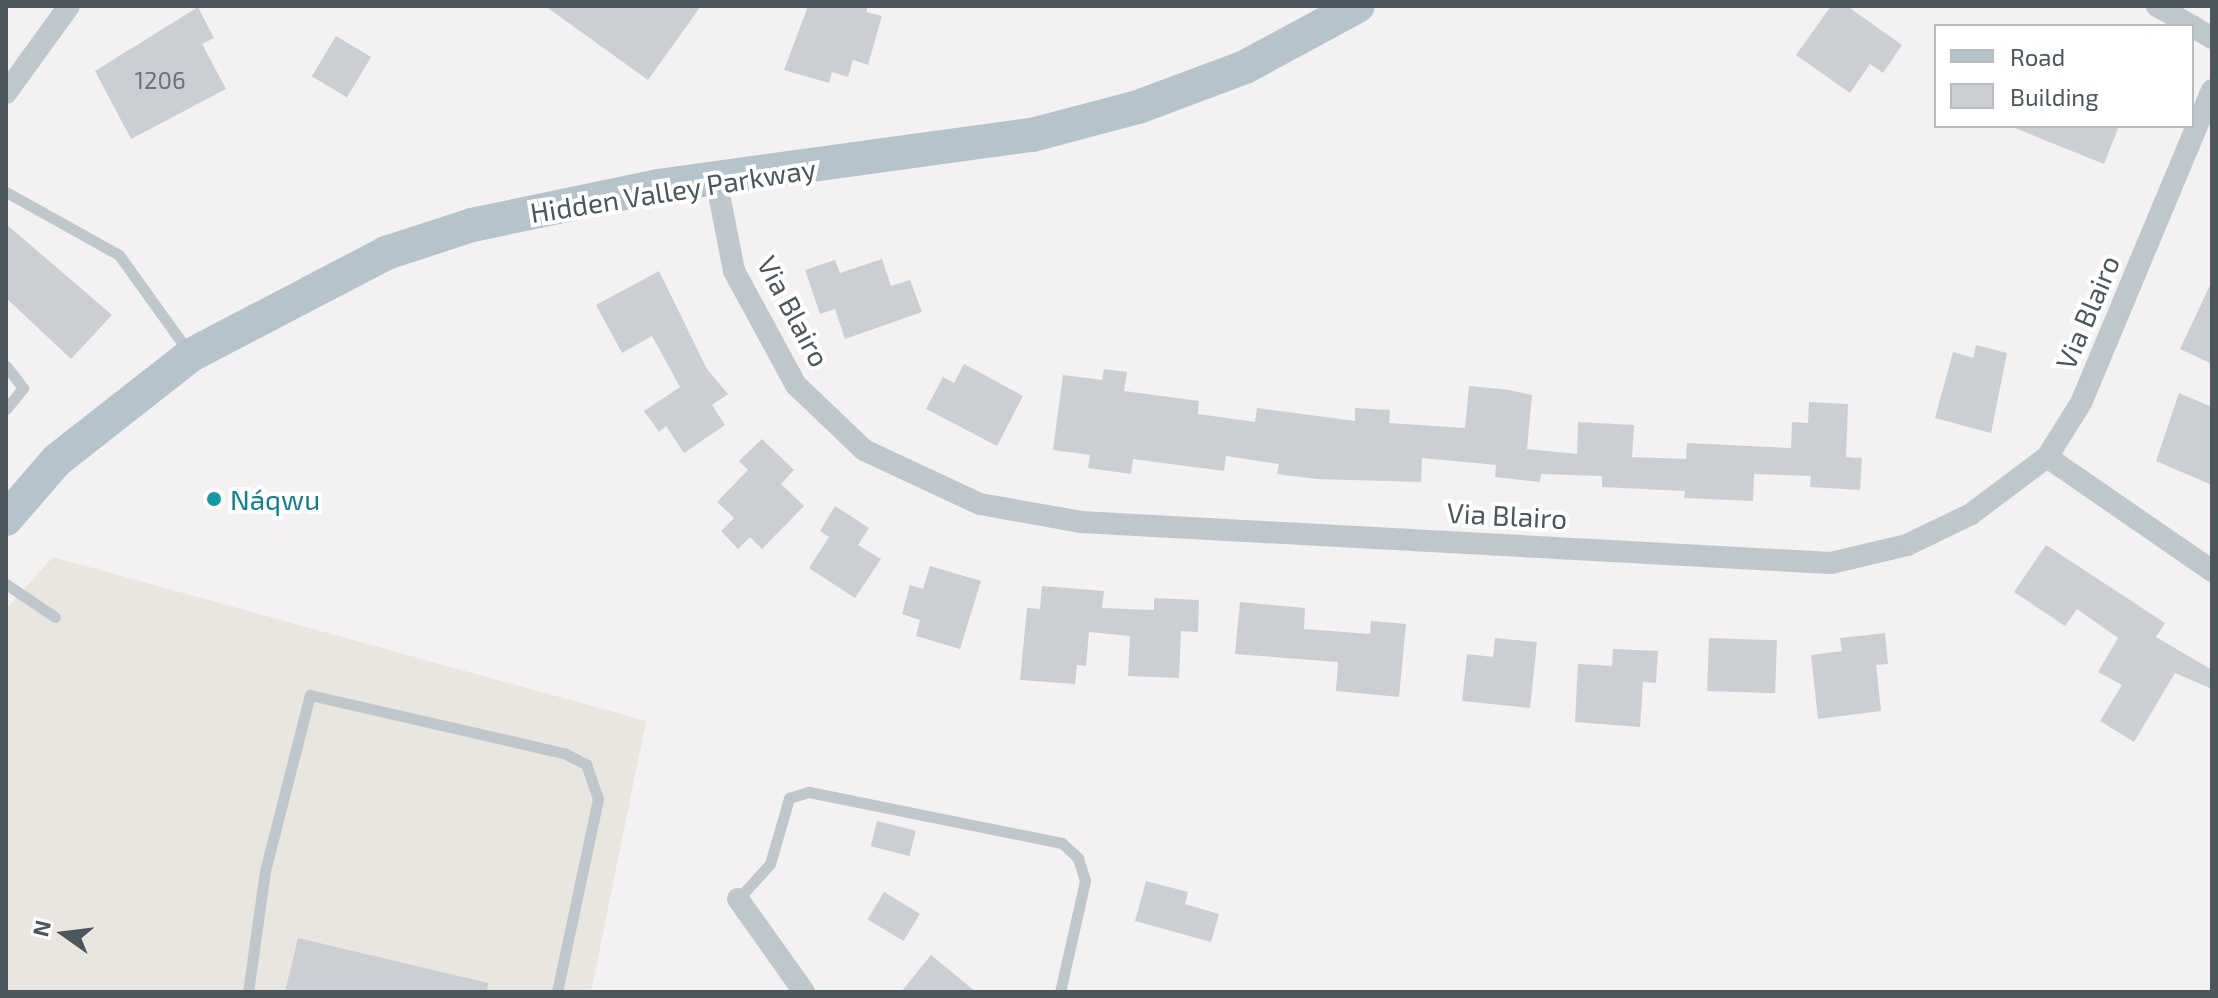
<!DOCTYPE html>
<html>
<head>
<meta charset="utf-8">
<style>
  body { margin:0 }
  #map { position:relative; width:2218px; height:998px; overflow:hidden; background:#f3f1f1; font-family:"Exo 2",sans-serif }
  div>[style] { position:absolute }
  .commercial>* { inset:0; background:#e9e5df }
  .building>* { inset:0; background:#cbcfd3; transform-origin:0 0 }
  .service>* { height:11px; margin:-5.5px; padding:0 5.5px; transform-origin:5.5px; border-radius:5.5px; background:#bec7cc }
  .minor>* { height:22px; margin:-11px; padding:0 11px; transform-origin:11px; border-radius:11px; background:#bec7cc }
  .primary>* { height:34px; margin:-17px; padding:0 17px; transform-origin:17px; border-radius:17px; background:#b4c3cc }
  .dots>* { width:22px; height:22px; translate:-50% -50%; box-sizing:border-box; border:4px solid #fff; border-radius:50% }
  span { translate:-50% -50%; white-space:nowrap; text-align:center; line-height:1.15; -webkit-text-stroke:8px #fff; paint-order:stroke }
  .number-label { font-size:24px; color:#6b747a }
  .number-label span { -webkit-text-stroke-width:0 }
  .street-label { font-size:28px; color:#4b565d }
  .culture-label { font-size:28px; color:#0d838f }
  .left { translate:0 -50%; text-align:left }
  .frame { position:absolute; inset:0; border:8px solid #4b565d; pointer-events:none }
  .legend { position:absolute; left:1934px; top:24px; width:260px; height:104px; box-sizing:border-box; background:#fff; border:2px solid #b7bbbe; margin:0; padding:10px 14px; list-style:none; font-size:24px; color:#4b565d }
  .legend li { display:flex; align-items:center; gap:16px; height:40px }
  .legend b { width:40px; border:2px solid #b7bbbe }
  .north { position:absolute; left:24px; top:894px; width:80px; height:80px; -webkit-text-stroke:6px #fff; paint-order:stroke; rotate:284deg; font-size:22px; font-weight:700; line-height:32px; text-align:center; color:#4b565d }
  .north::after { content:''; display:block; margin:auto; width:28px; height:36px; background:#4b565d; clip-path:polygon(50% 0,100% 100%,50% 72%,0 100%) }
</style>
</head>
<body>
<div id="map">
  <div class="commercial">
    <i style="clip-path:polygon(53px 557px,646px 721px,591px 992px,6px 992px,6px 609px)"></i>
  </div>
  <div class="building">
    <i style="clip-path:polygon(545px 6px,701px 6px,648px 80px)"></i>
    <i style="clip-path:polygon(808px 6px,868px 6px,866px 12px,882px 16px,868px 65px,853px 60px,848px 77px,832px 72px,829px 83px,784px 70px)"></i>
    <i style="clip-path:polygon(1831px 6px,1847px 6px,1902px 45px,1883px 73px,1870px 64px,1850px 93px,1796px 55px)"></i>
    <i style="clip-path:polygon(198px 7px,214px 38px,202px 44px,226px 89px,131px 139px,95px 71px)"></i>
    <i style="left:336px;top:36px;width:41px;height:47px;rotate:31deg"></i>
    <i style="clip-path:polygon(2010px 126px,2119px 126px,2104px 164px)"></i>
    <i style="clip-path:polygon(6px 224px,112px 315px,71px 359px,6px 298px)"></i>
    <i style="clip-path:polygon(882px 259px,891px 286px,910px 280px,922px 312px,845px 339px,835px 309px,820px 314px,805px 270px,835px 260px,840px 273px)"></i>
    <i style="clip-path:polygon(659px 271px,707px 369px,728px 394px,712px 405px,725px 425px,684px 453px,666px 426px,659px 432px,644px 411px,680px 387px,652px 336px,622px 353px,596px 305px)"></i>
    <i style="clip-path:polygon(2212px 281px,2212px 364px,2180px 349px)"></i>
    <i style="clip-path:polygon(1976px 345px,2007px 353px,1991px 433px,1935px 418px,1953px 352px,1973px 358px)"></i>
    <i style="clip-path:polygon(964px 364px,1023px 396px,997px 446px,926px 409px,943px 377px,954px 383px)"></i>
    <i style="clip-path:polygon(1104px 369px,1127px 372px,1124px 391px,1199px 401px,1198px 414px,1255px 422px,1257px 408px,1355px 421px,1355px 408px,1390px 410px,1389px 423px,1465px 428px,1469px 386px,1509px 390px,1532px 395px,1527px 449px,1577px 454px,1578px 422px,1634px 425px,1632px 457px,1686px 459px,1687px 443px,1791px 448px,1792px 422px,1808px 423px,1809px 402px,1848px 404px,1846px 457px,1862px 458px,1860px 490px,1810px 487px,1811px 476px,1754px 474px,1753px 501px,1684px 498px,1685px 491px,1602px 487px,1602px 476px,1541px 474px,1540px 482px,1495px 477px,1496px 465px,1422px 458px,1421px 482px,1317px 479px,1277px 474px,1279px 464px,1226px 456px,1224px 471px,1133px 459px,1131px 474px,1088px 468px,1090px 455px,1053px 450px,1063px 375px,1102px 380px)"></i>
    <i style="clip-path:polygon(2179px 393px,2212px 407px,2212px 485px,2156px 461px)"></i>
    <i style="clip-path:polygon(762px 439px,794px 470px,781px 484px,804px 506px,762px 549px,750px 537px,738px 549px,721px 531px,734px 518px,717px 502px,748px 470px,739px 461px)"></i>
    <i style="clip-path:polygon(835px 506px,869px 528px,858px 545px,881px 559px,855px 598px,809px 568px,829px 537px,820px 531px)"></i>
    <i style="clip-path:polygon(2046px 545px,2165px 623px,2156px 637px,2212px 670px,2212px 689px,2175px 673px,2134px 742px,2100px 721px,2122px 685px,2098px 672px,2118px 638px,2077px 609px,2065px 626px,2014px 592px)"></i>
    <i style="clip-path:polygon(930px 566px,981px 581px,960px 649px,916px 636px,920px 620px,902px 614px,910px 585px,923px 589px)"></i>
    <i style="clip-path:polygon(1042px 586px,1104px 591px,1102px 608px,1154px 610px,1154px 598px,1199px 600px,1198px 632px,1181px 631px,1179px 678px,1128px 676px,1130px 636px,1089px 632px,1086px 666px,1077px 665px,1075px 684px,1020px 680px,1027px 608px,1040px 609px)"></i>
    <i style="clip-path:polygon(1240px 602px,1305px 608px,1304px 629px,1370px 634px,1371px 621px,1406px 624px,1399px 697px,1336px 691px,1338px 662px,1235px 654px)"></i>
    <i style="clip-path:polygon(1885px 633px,1888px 664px,1876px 665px,1881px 711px,1818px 719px,1811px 655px,1842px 651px,1840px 638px)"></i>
    <i style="clip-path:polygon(1495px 638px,1537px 642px,1530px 708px,1462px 701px,1467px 654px,1493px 657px)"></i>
    <i style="left:1709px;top:638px;width:68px;height:53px;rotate:2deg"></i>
    <i style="clip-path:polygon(1613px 649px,1658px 651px,1656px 683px,1643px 682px,1640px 727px,1575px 722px,1578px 664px,1612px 666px)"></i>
    <i style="left:877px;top:821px;width:40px;height:26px;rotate:14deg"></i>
    <i style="clip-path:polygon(1146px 881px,1188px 892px,1185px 904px,1219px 914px,1211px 942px,1135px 921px)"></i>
    <i style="left:884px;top:892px;width:42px;height:32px;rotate:31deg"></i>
    <i style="clip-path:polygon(298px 938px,488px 983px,487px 992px,285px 992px)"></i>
    <i style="clip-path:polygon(931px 955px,976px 992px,901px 992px)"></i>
  </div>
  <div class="service">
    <i style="left:6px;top:192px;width:129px;rotate:29.1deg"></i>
    <i style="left:119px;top:255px;width:118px;rotate:54.3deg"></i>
    <i style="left:6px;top:366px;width:28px;rotate:52deg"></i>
    <i style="left:23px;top:388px;width:27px;rotate:129deg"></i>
    <i style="left:6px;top:584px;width:59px;rotate:34deg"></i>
    <i style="left:738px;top:899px;width:47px;rotate:-47.6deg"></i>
    <i style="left:770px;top:864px;width:69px;rotate:-73.9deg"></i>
    <i style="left:789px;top:798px;width:21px;rotate:-17deg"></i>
    <i style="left:809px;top:792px;width:258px;rotate:11.4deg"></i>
    <i style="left:1062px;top:843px;width:22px;rotate:43deg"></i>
    <i style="left:1078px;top:858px;width:24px;rotate:73deg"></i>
    <i style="left:1085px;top:881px;width:114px;rotate:102.7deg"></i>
    <i style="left:248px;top:992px;width:122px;rotate:-82deg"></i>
    <i style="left:265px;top:871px;width:182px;rotate:-75.7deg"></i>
    <i style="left:310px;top:695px;width:261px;rotate:12.9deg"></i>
    <i style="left:564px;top:753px;width:25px;rotate:27deg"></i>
    <i style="left:586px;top:764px;width:37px;rotate:71deg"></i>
    <i style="left:598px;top:799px;width:197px;rotate:102deg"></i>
  </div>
  <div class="minor">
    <i style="left:2157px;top:6px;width:40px;rotate:29.7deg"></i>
    <i style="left:2192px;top:26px;width:23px;rotate:31deg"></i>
    <i style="left:6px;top:93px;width:107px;rotate:-54.1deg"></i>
    <i style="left:716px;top:179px;width:94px;rotate:78.9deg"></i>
    <i style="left:734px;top:271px;width:130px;rotate:61.5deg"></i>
    <i style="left:796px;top:385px;width:94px;rotate:43.7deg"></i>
    <i style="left:864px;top:450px;width:128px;rotate:25deg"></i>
    <i style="left:980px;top:504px;width:103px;rotate:10.1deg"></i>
    <i style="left:1081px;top:522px;width:751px;rotate:3.13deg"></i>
    <i style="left:1831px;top:563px;width:78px;rotate:-13.3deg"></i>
    <i style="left:1907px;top:545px;width:71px;rotate:-25.8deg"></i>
    <i style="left:1971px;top:514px;width:95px;rotate:-36.9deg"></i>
    <i style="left:2047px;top:457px;width:64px;rotate:-57.8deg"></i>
    <i style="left:2081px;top:403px;width:339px;rotate:-67.3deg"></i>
    <i style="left:2047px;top:457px;width:201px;rotate:34.6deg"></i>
    <i style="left:738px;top:899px;width:114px;rotate:54.6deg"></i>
  </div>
  <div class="primary">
    <i style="left:6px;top:519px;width:78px;rotate:-49.2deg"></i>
    <i style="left:57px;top:460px;width:170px;rotate:-38.1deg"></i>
    <i style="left:191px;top:355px;width:220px;rotate:-27.6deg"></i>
    <i style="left:386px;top:253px;width:90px;rotate:-18deg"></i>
    <i style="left:472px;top:225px;width:190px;rotate:-11.8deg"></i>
    <i style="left:658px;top:186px;width:377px;rotate:-7.8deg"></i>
    <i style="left:1032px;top:135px;width:110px;rotate:-14.8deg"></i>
    <i style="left:1138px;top:107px;width:114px;rotate:-20.5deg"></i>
    <i style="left:1245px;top:67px;width:128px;rotate:-28.4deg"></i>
  </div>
  <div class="dots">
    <i style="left:214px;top:499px;background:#0f9aa8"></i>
  </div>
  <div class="number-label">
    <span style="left:160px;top:80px">1206</span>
  </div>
  <div class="street-label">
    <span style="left:673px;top:190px;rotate:-9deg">Hidden Valley Parkway</span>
    <span style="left:794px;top:311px;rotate:62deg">Via Blairo</span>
    <span style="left:2087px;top:312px;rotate:-67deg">Via Blairo</span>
    <span style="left:1507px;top:515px;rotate:3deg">Via Blairo</span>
  </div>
  <div class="culture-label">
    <span class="left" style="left:230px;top:499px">Náqwu</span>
  </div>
  <div class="frame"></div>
  <ul class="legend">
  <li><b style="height:10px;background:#b4c3cc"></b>Road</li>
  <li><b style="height:22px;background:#cbcfd3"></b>Building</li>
  </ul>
  <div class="north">N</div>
</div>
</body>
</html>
